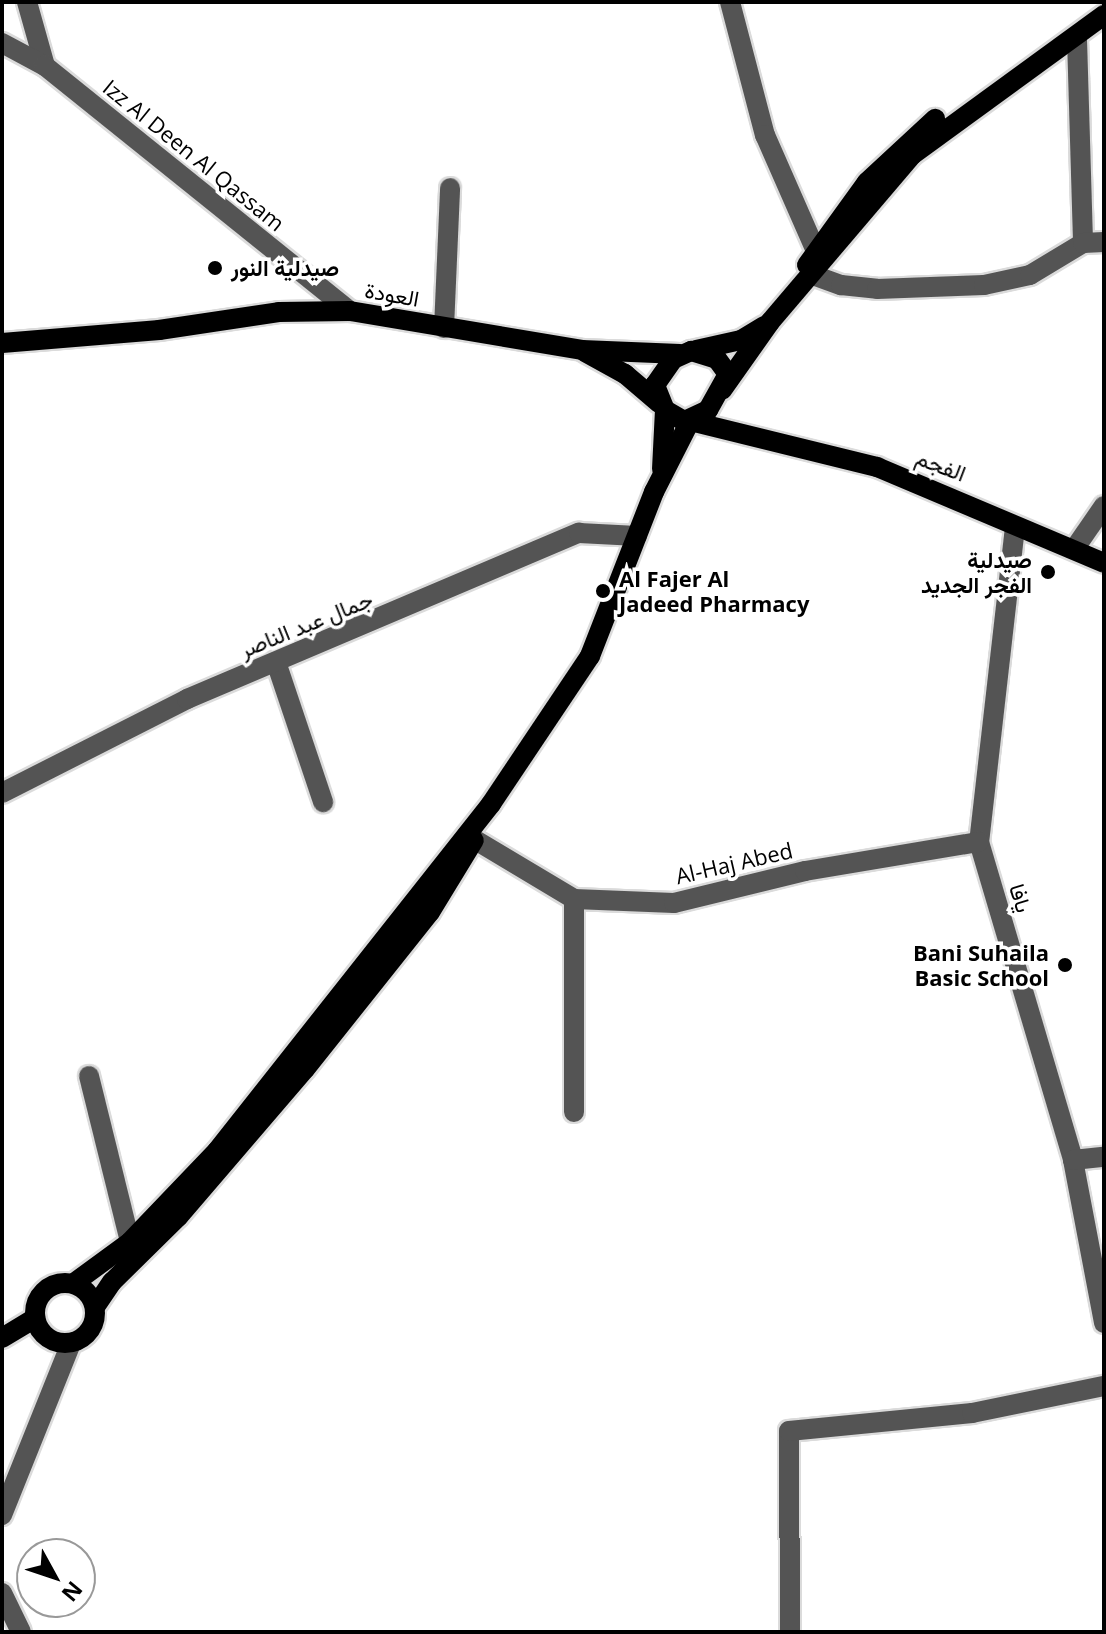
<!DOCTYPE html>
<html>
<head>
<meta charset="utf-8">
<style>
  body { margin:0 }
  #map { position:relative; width:1106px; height:1634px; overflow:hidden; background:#fff; font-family:"Open Sans",Vazirmatn,sans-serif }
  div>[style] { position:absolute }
  .roads { filter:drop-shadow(2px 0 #dbdbdb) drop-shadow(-2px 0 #dbdbdb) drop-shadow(0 2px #dbdbdb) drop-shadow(0 -2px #dbdbdb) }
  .minor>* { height:20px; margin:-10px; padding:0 10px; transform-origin:10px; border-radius:10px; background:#545454 }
  .major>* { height:20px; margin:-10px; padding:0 10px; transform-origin:10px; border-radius:10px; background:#000 }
  .major>.ring { margin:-10px; padding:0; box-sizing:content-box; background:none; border:20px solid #000; border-radius:50% }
  .dots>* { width:22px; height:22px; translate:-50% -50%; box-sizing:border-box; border:4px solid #fff; border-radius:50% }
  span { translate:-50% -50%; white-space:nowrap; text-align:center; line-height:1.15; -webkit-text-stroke:7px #fff; paint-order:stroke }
  .street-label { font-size:22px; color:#000 }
  .poi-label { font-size:22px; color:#000; font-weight:700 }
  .left { translate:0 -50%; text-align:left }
  .right { translate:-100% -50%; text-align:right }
  .frame { position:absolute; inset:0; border:4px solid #000; pointer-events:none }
  .north { position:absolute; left:16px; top:1538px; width:80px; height:80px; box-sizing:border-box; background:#fff; border:2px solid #999; border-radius:50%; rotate:130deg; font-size:22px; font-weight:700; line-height:32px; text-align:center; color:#000 }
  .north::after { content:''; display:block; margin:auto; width:28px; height:36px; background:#000; clip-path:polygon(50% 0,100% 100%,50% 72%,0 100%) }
</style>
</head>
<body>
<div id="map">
  <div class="roads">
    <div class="minor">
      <i style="left:27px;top:2px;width:66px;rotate:74.3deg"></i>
      <i style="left:730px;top:2px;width:138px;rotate:75.3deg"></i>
      <i style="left:765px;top:135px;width:124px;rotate:66.3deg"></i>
      <i style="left:1077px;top:39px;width:204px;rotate:88.3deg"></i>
      <i style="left:2px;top:43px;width:49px;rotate:28.1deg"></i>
      <i style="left:45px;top:66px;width:391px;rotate:38.8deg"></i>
      <i style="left:813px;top:275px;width:30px;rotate:20deg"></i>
      <i style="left:841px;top:285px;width:36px;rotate:6deg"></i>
      <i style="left:877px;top:289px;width:107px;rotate:-2.1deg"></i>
      <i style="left:984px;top:285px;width:47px;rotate:-12.3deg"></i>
      <i style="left:1030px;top:275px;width:62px;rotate:-31.1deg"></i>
      <i style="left:1083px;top:243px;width:21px;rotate:-3deg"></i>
      <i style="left:444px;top:328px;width:140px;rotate:-87.5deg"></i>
      <i style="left:1015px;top:527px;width:317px;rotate:96.5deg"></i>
      <i style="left:979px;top:842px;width:332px;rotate:73.5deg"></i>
      <i style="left:1073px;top:1160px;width:166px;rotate:79.2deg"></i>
      <i style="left:1075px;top:548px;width:51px;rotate:-55.4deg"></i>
      <i style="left:276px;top:662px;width:148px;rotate:71.4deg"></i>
      <i style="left:2px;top:793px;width:208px;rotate:-26.9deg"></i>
      <i style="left:187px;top:699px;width:426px;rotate:-23deg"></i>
      <i style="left:579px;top:533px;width:58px;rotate:3deg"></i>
      <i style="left:467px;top:835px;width:125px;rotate:30.9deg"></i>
      <i style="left:574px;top:899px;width:100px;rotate:2.3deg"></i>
      <i style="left:674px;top:903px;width:135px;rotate:-13.7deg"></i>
      <i style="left:805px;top:871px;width:176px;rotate:-9.5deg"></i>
      <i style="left:574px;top:899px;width:213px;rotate:90deg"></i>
      <i style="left:89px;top:1076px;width:171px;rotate:76.1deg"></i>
      <i style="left:1073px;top:1160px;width:31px;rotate:-6deg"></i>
      <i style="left:2px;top:1515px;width:185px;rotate:-68.1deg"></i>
      <i style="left:2px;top:1593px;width:43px;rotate:64deg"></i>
      <i style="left:790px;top:1632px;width:201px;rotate:-90.3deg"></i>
      <i style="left:789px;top:1431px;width:184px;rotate:-5.6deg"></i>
      <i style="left:972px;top:1413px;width:135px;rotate:-11.6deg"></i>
    </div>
    <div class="major">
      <i style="left:807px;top:265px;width:102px;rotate:-54.1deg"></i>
      <i style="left:867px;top:182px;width:93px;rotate:-42.8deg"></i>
      <i style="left:2px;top:343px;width:158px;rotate:-4.7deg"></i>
      <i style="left:159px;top:330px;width:121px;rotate:-8.5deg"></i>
      <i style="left:279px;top:312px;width:71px;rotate:-0.8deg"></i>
      <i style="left:350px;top:311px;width:235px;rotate:9.5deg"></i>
      <i style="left:582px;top:350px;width:98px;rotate:2.3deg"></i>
      <i style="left:696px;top:350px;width:46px;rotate:-12.5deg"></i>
      <i style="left:741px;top:340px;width:26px;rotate:-31deg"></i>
      <i style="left:691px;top:351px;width:27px;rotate:17deg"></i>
      <i style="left:717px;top:359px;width:19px;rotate:54deg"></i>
      <i style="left:728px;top:374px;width:41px;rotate:119.1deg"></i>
      <i style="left:708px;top:410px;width:26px;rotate:155deg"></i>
      <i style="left:684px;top:421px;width:22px;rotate:-150deg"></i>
      <i style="left:665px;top:410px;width:27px;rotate:-112deg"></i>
      <i style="left:655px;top:385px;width:32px;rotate:-55deg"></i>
      <i style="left:673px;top:359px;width:20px;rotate:-24deg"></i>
      <i style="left:585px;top:352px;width:46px;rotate:28.8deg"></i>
      <i style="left:625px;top:374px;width:45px;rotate:40.5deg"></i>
      <i style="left:722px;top:390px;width:83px;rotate:-54.8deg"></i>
      <i style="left:770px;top:322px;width:219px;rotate:-49.6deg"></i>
      <i style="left:912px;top:155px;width:238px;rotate:-36.1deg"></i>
      <i style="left:662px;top:469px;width:59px;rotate:-87.1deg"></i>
      <i class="ring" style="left:35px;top:1283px;width:40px;height:40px"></i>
      <i style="left:74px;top:1283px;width:69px;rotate:-36.2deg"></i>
      <i style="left:130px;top:1242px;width:126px;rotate:-46.3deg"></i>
      <i style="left:217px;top:1151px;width:442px;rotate:-51.7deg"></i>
      <i style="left:491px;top:804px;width:178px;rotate:-56.2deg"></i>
      <i style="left:590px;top:656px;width:176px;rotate:-68.7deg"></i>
      <i style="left:654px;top:492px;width:80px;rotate:-63.1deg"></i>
      <i style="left:690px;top:421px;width:193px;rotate:13.8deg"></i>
      <i style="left:877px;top:467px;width:246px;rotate:22.9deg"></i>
      <i style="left:95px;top:1307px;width:30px;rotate:-56deg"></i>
      <i style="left:112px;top:1282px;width:93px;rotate:-44.6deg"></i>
      <i style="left:178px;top:1217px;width:195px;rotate:-49.4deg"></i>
      <i style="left:305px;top:1069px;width:201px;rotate:-51.5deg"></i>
      <i style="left:430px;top:912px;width:84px;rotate:-58.6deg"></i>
      <i style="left:2px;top:1338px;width:39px;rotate:-31deg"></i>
    </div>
  </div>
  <div class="dots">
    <i style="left:215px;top:268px;background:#000"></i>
    <i style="left:1048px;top:572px;background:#000"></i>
    <i style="left:603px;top:591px;background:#000"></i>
    <i style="left:1065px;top:965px;background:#000"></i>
  </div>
  <div class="street-label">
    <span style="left:194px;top:155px;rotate:39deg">Izz Al Deen Al Qassam</span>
    <span style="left:392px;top:294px;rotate:10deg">العودة</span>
    <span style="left:941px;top:465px;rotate:21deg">الفجم</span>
    <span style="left:306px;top:624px;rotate:-22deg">جمال عبد الناصر</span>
    <span style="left:734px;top:863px;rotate:-13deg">Al-Haj Abed</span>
    <span style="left:1021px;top:898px;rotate:73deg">يافا</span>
  </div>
  <div class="poi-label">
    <span class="left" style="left:231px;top:268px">صيدلية النور</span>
    <span class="right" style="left:1032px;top:572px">صيدلية<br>الفجر الجديد</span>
    <span class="left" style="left:619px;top:591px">Al Fajer Al<br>Jadeed Pharmacy</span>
    <span class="right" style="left:1049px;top:965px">Bani Suhaila<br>Basic School</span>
  </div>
  <div class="frame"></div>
  <div class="north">N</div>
</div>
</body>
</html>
